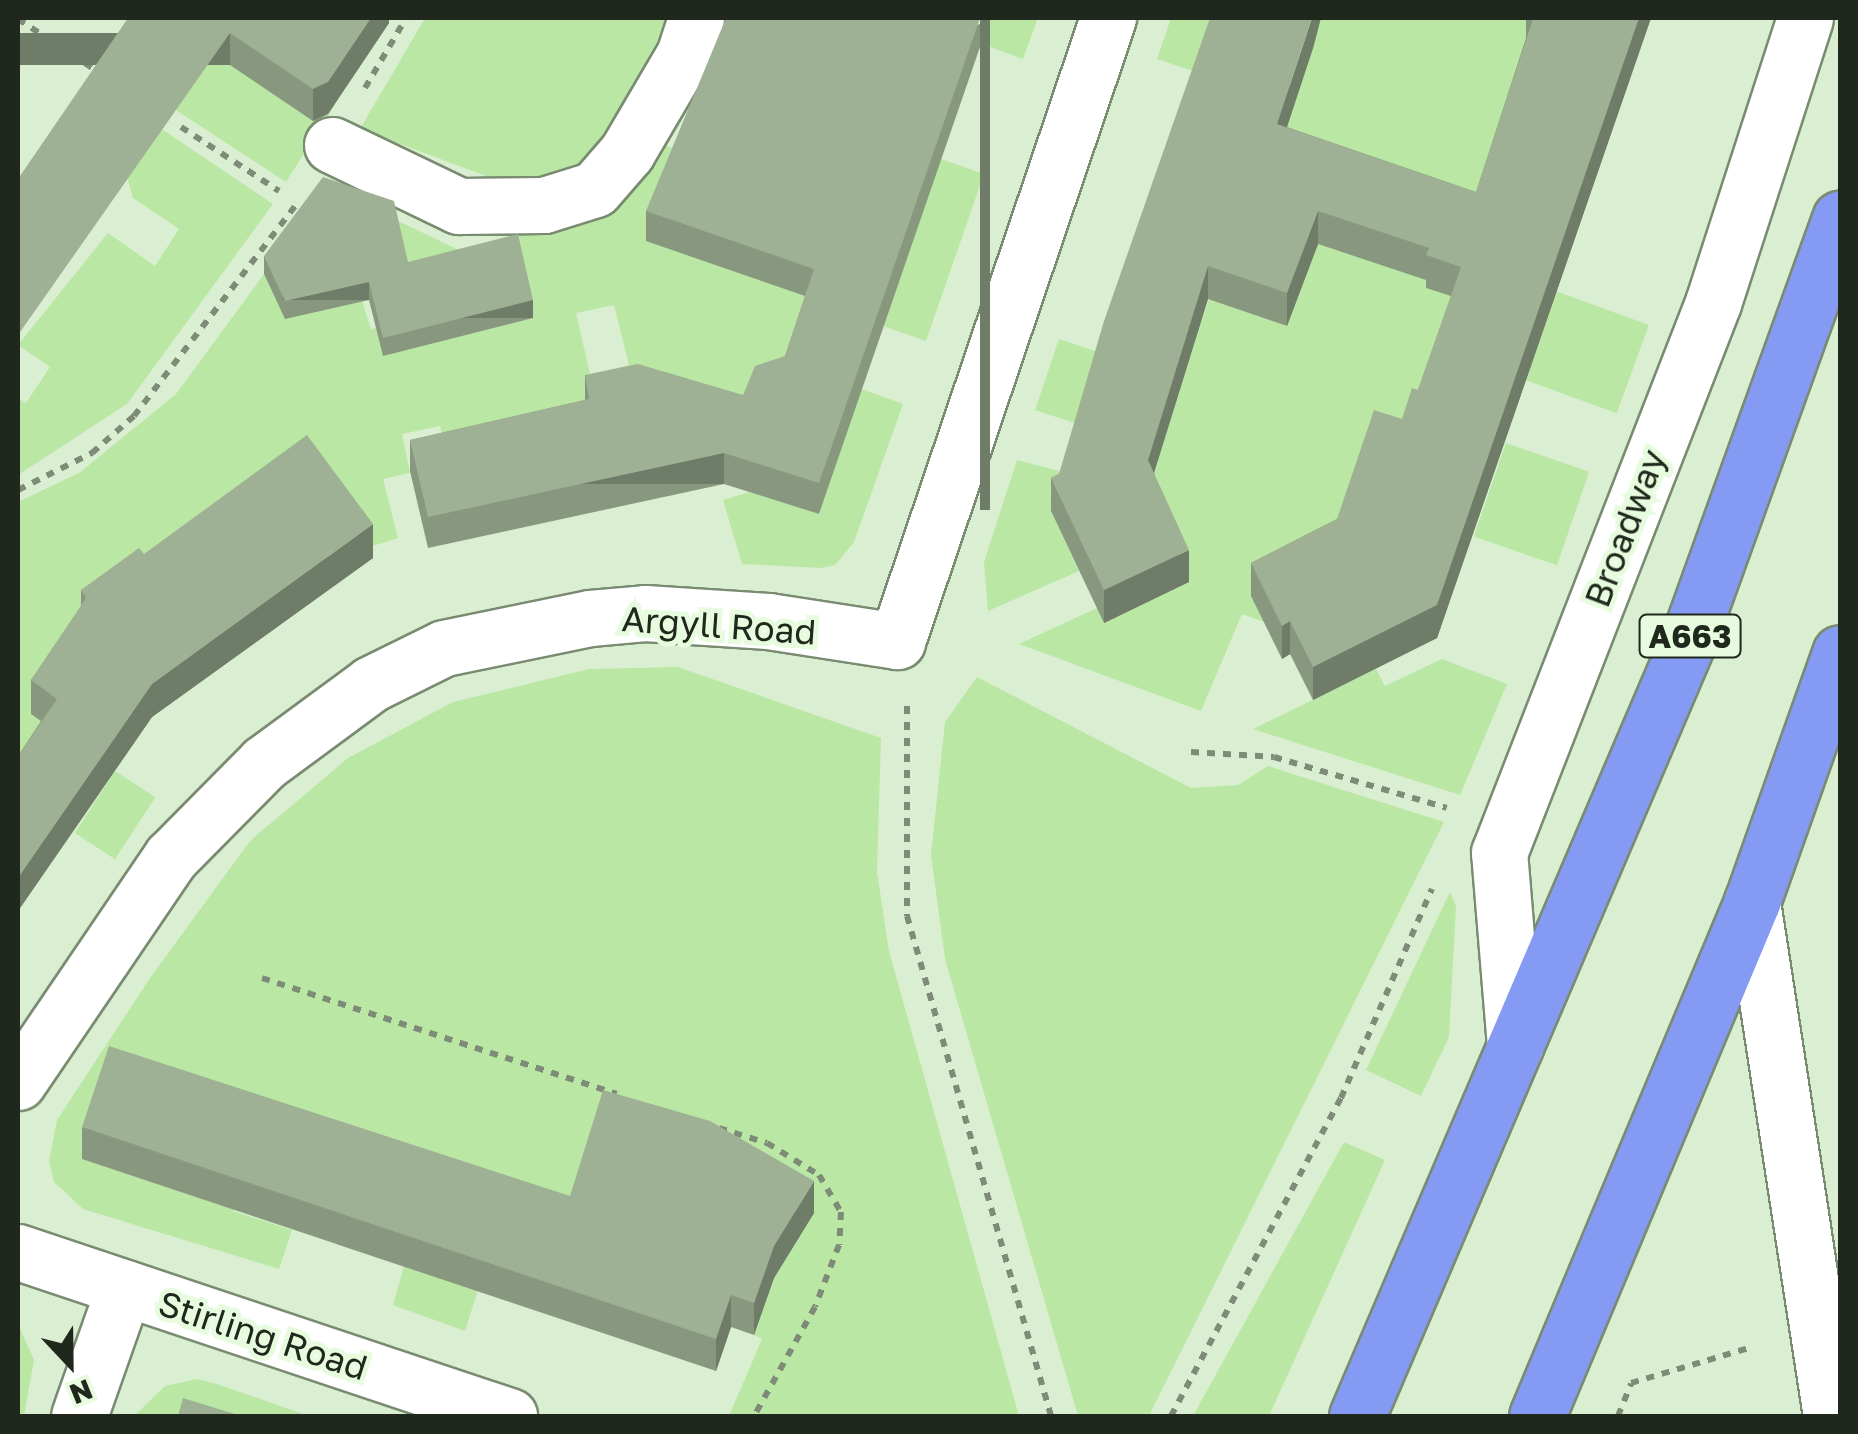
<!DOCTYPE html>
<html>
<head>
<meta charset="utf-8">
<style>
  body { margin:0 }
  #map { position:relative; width:1858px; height:1434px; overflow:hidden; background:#daefd1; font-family:"Golos Text",sans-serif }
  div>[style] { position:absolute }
  .green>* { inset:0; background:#bbe7a5; transform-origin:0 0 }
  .path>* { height:6px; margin-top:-3px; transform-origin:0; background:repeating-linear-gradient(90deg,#7d8b77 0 8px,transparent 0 16px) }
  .roads { filter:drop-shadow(2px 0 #798b70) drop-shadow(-2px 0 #798b70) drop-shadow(0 2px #798b70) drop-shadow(0 -2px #798b70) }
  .minor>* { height:55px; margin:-27.5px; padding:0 27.5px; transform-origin:27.5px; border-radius:27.5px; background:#fff }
  .highway>* { height:55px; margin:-27.5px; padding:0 27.5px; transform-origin:27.5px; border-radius:27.5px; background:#859af3 }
  .wall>* { inset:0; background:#88987f }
  .shaded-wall>* { inset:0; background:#6f7c68; transform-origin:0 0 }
  .building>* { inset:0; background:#9eb194 }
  span { translate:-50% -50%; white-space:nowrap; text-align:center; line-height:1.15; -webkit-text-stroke:10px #e7fcde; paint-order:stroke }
  .shield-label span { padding:2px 8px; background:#e7fcde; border:2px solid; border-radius:8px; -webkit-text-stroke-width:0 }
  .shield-label { font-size:32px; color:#20271c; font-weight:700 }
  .street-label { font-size:35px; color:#20271c }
  .frame { position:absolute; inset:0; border:20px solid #20271c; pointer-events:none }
  .north { position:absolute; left:20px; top:1314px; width:100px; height:100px; -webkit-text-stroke:8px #e7fcde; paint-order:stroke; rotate:158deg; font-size:28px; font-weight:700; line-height:40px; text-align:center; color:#20271c }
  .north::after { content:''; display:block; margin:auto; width:35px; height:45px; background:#20271c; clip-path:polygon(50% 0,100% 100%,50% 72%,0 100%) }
</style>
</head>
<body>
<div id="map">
  <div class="green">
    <i style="clip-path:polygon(425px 18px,670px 18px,586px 167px,510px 185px,360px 129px)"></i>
    <i style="clip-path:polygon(990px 18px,1038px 18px,1023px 59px,980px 43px)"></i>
    <i style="clip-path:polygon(1171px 18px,1224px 18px,1205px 75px,1157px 59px)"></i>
    <i style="clip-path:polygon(1320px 18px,1537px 18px,1623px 96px,1620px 110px,1551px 86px,1461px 300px,1514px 405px,1514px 418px,1435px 391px,1347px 525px,1264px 622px,1242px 614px,1201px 711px,1019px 644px,1097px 608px,1104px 621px,1180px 587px,1108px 434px,1035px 410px,1059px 339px,1181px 380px,1209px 299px,1287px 326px,1300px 292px,1236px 216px,1348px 254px,1255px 156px,1295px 103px)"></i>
    <i style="clip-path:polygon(226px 62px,279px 68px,335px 105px,286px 182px,110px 67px)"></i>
    <i style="clip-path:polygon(102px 89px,273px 204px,127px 404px,18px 475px,18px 398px,26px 403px,50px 367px,18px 345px,108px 233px,155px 266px,179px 229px,133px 198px)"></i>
    <i style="clip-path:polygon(evenodd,660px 142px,682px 153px,938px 158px,984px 174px,926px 341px,883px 326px,783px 395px,449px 464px,440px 426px,402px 434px,410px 473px,383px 479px,398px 538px,366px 548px,58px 733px,18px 791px,18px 502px,79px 473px,176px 394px,264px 274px,285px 318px,362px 301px,371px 329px,417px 319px,394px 219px,482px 261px,518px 252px,519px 232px,660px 142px,614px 305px,629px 365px,590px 374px,576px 313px,614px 305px)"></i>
    <i style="left:1553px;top:290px;width:102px;height:94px;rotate:20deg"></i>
    <i style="clip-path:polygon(862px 389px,903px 404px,854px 542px,835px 565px,821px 568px,742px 564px,723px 500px,749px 492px,819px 514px)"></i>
    <i style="left:1506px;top:443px;width:88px;height:99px;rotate:19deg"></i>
    <i style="clip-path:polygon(1017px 460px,1074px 475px,1050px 488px,1059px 507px,1051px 511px,1079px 571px,988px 611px,984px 562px)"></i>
    <i style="clip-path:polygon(1442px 659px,1507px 684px,1460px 795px,1253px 729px,1376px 669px,1385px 686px)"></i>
    <i style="clip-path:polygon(678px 667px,881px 738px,877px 872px,889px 951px,1019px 1416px,729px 1416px,762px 1339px,754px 1335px,768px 1294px,479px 1287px,465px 1331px,393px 1305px,404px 1266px,259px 1132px,233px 1211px,292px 1230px,279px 1269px,83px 1209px,54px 1182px,49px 1161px,57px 1120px,150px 978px,250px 841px,348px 758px,453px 702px,589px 669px)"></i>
    <i style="clip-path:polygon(977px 677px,1191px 788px,1238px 785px,1268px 766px,1444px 822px,1149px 1416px,1078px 1416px,945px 959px,931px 855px,945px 722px)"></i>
    <i style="left:115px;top:771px;width:48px;height:74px;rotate:33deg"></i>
    <i style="clip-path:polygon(1450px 892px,1456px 906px,1449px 1037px,1421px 1096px,1366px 1070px)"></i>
    <i style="clip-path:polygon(1344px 1142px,1385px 1160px,1269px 1416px,1193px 1416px)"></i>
    <i style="clip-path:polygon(18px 1324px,34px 1360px,24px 1416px,18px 1416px)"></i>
    <i style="clip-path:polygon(197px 1379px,217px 1384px,309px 1416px,134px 1416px,165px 1386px)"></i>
  </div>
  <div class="path">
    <i style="left:18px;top:19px;width:98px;rotate:33.4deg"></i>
    <i style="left:365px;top:88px;width:81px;rotate:-59.6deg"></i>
    <i style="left:181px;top:127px;width:117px;rotate:33.1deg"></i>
    <i style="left:18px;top:490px;width:83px;rotate:-26.6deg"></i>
    <i style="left:92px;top:453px;width:56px;rotate:-41.4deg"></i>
    <i style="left:134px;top:416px;width:270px;rotate:-52.5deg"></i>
    <i style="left:907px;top:706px;width:210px;rotate:90deg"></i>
    <i style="left:907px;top:916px;width:520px;rotate:73.93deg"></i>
    <i style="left:1191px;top:752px;width:83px;rotate:3.4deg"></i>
    <i style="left:1274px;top:757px;width:180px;rotate:16.4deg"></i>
    <i style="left:262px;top:978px;width:373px;rotate:18.1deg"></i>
    <i style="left:719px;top:1128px;width:50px;rotate:17.4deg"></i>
    <i style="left:767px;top:1143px;width:61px;rotate:31.6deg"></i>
    <i style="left:819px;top:1175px;width:43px;rotate:59.3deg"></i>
    <i style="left:841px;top:1212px;width:33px;rotate:93deg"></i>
    <i style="left:839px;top:1245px;width:66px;rotate:111.2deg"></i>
    <i style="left:815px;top:1307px;width:125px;rotate:119.2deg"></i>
    <i style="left:1171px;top:1416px;width:361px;rotate:-61.9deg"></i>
    <i style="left:1341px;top:1098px;width:228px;rotate:-66.5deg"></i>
    <i style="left:1618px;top:1416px;width:35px;rotate:-68deg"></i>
    <i style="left:1631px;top:1383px;width:126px;rotate:-16.6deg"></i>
  </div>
  <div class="roads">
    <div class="minor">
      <i style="left:332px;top:145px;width:141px;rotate:25.7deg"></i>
      <i style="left:459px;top:206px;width:85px;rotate:-0.7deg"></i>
      <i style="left:544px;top:205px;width:53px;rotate:-17.4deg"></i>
      <i style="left:595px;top:189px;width:49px;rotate:-49.1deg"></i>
      <i style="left:627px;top:152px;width:113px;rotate:-59.6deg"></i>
      <i style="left:684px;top:55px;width:39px;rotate:-72deg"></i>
      <i style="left:1752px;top:902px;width:520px;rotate:81.26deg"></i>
      <i style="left:1515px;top:1046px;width:194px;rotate:-94.7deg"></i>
      <i style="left:1499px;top:853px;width:590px;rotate:-68.74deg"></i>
      <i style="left:1713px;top:303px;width:299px;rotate:-72.1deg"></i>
      <i style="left:18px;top:1082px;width:272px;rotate:-55.8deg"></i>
      <i style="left:171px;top:857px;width:132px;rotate:-45.3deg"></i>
      <i style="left:264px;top:763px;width:133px;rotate:-36.4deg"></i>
      <i style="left:371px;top:684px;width:81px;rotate:-26.3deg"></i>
      <i style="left:444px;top:648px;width:149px;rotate:-11.6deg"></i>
      <i style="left:590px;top:618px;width:55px;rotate:-5.2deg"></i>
      <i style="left:645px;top:613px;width:123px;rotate:3.7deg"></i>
      <i style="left:768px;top:621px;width:131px;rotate:8.8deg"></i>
      <i style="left:897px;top:641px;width:658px;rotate:-71.29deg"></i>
      <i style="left:18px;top:1252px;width:518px;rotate:18.47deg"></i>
      <i style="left:79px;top:1416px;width:136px;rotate:-70.6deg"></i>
    </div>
    <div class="highway">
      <i style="left:1357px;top:1416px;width:843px;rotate:-66.87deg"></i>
      <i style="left:1688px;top:641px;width:449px;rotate:-70.2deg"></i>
      <i style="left:1537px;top:1416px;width:557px;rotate:-67.3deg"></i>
      <i style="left:1752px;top:902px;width:264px;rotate:-70.5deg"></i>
    </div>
  </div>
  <div class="wall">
    <i style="clip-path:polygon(128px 18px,389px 18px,389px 23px,328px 114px,313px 121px,230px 65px)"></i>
    <i style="clip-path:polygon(990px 18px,819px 514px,724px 484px,428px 548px,410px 471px,410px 440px,585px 400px,585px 375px,743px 395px,785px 356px,805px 296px,646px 241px,646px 211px)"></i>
    <i style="clip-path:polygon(1526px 18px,1651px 18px,1437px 638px,1313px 700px,1290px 654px,1282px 659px,1251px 596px,1251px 563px,1337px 519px,1402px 419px,1418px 390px,1451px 296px,1426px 288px,1426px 280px,1318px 244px,1287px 326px,1208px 299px,1154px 473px,1189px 582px,1104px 623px,1051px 511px,1051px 478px,1059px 474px,1314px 45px,1287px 127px,1476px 192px,1526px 38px)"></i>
    <i style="clip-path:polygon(264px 256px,408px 262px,533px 318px,383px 356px,369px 300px,285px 319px,264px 274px)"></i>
    <i style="clip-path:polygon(144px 554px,373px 558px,152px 717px,18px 911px,18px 756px,41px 721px,31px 714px,31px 680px,81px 607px,81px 590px)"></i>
    <i style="clip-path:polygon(82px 1127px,570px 1196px,814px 1213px,774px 1278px,754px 1335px,731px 1327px,716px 1371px,82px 1159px)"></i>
  </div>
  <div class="shaded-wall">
    <i style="clip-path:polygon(371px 18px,389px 18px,389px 23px,328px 114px,313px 121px,313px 89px)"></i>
    <i style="left:980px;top:18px;width:10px;height:492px"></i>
    <i style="clip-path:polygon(1312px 18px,1321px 18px,1314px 45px,1277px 157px,1277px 124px)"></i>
    <i style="clip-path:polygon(1639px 18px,1651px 18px,1437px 638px,1313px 700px,1313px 667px)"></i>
    <i style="left:230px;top:33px;width:32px;height:369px;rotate:90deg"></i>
    <i style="clip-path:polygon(1318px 211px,1318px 244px,1287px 326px,1287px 293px)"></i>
    <i style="clip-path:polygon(1208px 266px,1208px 299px,1148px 492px,1148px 460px)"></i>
    <i style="left:369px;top:282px;width:18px;height:86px;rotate:90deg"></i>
    <i style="left:533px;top:300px;width:18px;height:155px;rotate:90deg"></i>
    <i style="left:724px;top:453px;width:31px;height:303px;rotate:90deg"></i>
    <i style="clip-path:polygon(373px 524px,373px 558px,152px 717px,18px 911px,18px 878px,152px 684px)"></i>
    <i style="clip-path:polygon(1189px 550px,1189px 582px,1104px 623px,1104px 590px)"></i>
    <i style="clip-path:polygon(1290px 621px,1290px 654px,1282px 659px,1282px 626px)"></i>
    <i style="clip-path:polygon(814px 1181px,814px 1213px,774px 1278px,754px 1335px,754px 1303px,774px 1246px)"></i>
    <i style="clip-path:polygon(731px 1295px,731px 1327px,716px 1371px,716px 1339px)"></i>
  </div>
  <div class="building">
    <i style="clip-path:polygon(128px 18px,371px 18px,328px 82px,313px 89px,230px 33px,18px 335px,18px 179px)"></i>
    <i style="clip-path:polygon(726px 18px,980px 18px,819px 483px,724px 453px,428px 517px,410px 440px,589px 399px,585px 375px,638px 364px,743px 395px,755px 366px,785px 356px,814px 269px,646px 211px)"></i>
    <i style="clip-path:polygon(1210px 18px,1312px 18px,1277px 124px,1476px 192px,1533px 19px,1529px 18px,1639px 18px,1437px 605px,1313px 667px,1290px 621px,1282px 626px,1251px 563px,1337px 519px,1374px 410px,1402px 419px,1412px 388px,1418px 390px,1461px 267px,1426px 255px,1429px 248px,1318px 211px,1287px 293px,1208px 266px,1148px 460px,1189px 550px,1104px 590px,1051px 478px,1059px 474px,1104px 321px)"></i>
    <i style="clip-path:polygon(323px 177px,394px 201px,408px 262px,518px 234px,533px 300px,383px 338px,369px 282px,285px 301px,264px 256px)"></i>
    <i style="clip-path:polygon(307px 435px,373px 524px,152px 684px,18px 878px,18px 756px,57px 699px,31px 680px,86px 598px,81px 590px,139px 548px,144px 554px)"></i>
    <i style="clip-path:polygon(109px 1046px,570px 1196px,603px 1090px,710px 1121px,814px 1181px,774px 1246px,754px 1303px,731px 1295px,716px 1339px,82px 1127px)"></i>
    <i style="clip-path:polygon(183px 1398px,241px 1416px,178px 1416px)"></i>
  </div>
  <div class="shield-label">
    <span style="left:1690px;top:636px">A663</span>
  </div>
  <div class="street-label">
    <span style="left:1625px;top:528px;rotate:-69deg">Broadway</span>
    <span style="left:719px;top:625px;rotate:4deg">Argyll Road</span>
    <span style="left:263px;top:1335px;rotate:18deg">Stirling Road</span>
  </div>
  <div class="frame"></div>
  <div class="north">N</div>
</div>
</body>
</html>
